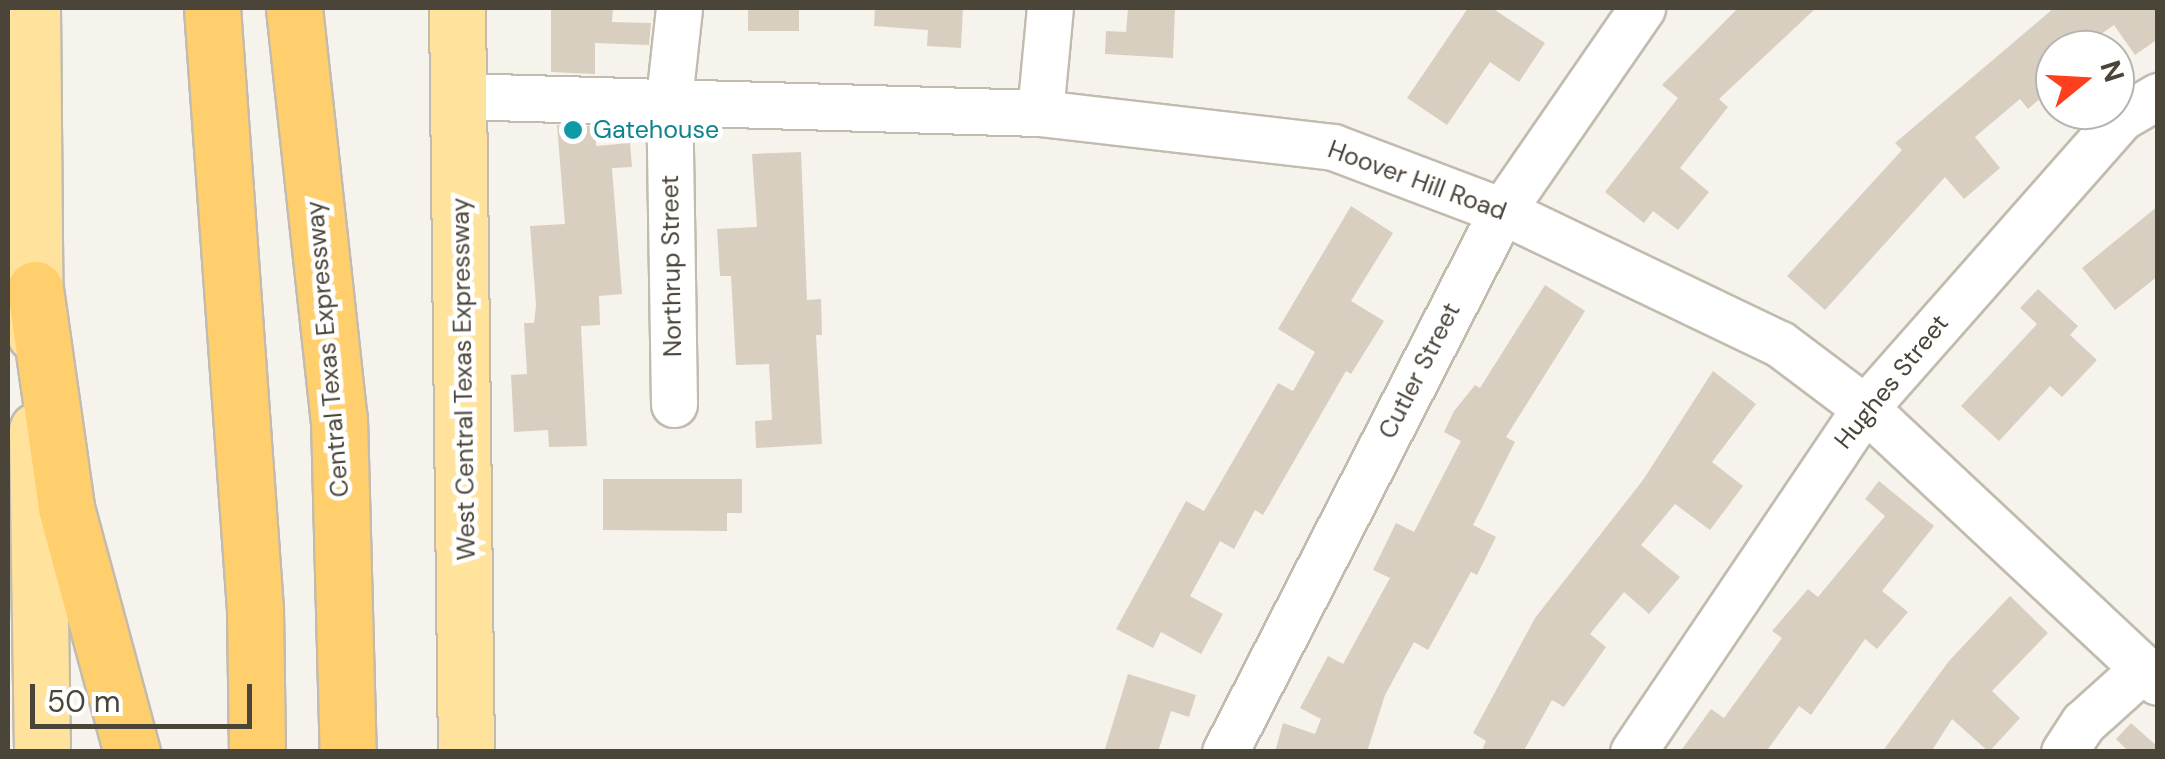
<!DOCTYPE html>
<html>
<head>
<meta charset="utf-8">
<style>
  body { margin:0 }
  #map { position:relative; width:2165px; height:759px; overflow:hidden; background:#f6f3ec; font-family:"DM Sans",sans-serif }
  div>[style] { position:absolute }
  .building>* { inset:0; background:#d8cfc1; transform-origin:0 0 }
  .roads { filter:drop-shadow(2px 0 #c2bbae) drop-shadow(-2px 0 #c2bbae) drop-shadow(0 2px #c2bbae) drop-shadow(0 -2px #c2bbae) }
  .minor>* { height:45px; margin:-22.5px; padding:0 22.5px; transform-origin:22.5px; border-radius:22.5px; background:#fff }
  .major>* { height:55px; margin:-27.5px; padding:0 27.5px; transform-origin:27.5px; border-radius:27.5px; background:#ffe39c }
  .highway>* { height:55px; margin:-27.5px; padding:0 27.5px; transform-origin:27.5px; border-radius:27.5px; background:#ffcf6e }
  .dots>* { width:28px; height:28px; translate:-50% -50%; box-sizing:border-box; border:5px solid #fff; border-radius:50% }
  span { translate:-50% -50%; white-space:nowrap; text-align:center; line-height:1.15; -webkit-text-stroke:9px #fff; paint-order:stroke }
  .culture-label { font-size:25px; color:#0d838f }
  .left { translate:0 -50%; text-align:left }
  .street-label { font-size:25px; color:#4b4439 }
  .frame { position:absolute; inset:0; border:10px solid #4b4439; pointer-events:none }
  .north { position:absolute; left:2035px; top:30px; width:100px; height:100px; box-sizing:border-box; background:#fff; border:2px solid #b7b4b0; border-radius:50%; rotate:72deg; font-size:28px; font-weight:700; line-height:40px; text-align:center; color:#4b4439 }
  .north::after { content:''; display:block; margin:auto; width:35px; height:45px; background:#fc3f1d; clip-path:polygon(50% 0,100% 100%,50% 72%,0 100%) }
  .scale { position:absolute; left:30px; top:684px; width:222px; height:45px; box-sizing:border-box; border:5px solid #4b4439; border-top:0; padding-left:12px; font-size:30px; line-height:35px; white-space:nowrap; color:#4b4439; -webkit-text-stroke:8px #fff; paint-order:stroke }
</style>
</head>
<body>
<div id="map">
  <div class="building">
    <i style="clip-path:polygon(551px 8px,613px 8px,612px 22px,651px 23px,649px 45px,595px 43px,595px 74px,551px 72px)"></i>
    <i style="left:748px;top:8px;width:51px;height:23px"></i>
    <i style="clip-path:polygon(875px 8px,963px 8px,961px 48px,927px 46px,928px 30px,874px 26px)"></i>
    <i style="clip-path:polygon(1128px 8px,1175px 8px,1173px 58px,1105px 54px,1106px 31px,1126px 32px)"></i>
    <i style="clip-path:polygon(1468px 8px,1492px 8px,1545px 43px,1519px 82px,1490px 62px,1447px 125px,1407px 98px)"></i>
    <i style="clip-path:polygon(1738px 8px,1816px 8px,1719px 99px,1728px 107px,1680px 168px,1709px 192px,1678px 230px,1653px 211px,1644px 223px,1605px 192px,1678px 98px,1662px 85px)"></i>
    <i style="clip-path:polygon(2054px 8px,2158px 8px,2158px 39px,2135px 55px,2114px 25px,2078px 50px,2055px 50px,2055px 86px,2028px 109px,2020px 99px,1975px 137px,2000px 168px,1964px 199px,1945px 177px,1825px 310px,1787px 276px,1902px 150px,1895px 143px)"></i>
    <i style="clip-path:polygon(557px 125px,596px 126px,596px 146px,630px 143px,632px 167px,612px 168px,622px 294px,599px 296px,600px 325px,581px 326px,587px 446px,549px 447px,548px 430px,514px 432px,511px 375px,527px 374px,524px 323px,534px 323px,536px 305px,530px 226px,565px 224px)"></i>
    <i style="clip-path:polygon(801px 152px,807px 300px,821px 299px,822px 335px,816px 335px,822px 444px,756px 448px,755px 421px,772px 420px,769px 364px,736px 365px,731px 276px,720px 276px,717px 229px,757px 227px,752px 154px)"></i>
    <i style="clip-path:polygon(1351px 206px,1393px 233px,1351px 301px,1384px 321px,1351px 374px,1346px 371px,1263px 515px,1255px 510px,1234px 549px,1220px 541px,1190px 596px,1223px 614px,1201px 654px,1161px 632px,1153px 648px,1116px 629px,1186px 501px,1204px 511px,1278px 383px,1293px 391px,1315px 352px,1278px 329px)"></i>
    <i style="clip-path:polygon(2158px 206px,2158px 276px,2115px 310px,2082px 268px)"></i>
    <i style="clip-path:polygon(1545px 285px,1585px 311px,1506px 437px,1515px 442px,1473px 525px,1496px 537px,1477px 575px,1471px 572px,1428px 650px,1414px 642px,1385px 695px,1367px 752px,1275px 752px,1283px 723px,1315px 734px,1321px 719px,1300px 708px,1328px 656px,1343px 664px,1390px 578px,1373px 570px,1396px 523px,1414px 532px,1461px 441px,1444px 432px,1454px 411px,1475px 385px,1480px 388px)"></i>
    <i style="clip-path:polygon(2038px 289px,2078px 326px,2070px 335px,2097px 360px,2062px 397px,2050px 386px,1999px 441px,1961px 406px,2037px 324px,2020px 308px)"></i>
    <i style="clip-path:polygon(1713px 371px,1756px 404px,1712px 462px,1743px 486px,1710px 530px,1675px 504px,1641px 545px,1680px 577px,1649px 614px,1624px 592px,1590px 634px,1606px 647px,1564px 707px,1552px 700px,1523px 752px,1481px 752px,1486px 741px,1473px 733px,1535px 618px,1643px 480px)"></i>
    <i style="clip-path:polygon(603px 479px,742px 479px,742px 513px,727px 513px,727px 531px,603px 530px)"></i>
    <i style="clip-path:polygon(1879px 481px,1934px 526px,1882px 591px,1908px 612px,1877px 649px,1865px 639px,1811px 715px,1799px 706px,1766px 752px,1680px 752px,1711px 709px,1724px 718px,1782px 638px,1772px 631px,1808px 589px,1818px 597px,1885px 516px,1865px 499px)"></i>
    <i style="clip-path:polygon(2010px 596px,2048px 633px,1992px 691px,2020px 718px,1989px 752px,1952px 719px,1931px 752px,1882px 752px,1949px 661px)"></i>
    <i style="clip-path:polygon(1128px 674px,1196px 695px,1189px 717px,1171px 711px,1158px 752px,1104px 752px)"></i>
    <i style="clip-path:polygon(2131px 723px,2158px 747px,2158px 752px,2129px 752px,2116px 739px)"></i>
  </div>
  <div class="roads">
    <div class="minor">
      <i style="left:459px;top:96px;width:581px;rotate:1.68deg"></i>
      <i style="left:1040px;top:113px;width:295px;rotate:6.6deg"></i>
      <i style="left:1333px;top:147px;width:181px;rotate:20.7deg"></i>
      <i style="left:1502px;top:211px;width:308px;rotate:25.6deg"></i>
      <i style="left:1780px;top:344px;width:106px;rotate:37deg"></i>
      <i style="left:1865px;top:408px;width:401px;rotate:43.1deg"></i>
      <i style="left:1040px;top:113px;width:105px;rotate:-84.6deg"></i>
      <i style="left:674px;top:404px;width:305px;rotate:-90.9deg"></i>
      <i style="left:669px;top:99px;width:92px;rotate:-83.7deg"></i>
      <i style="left:1225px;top:752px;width:608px;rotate:-62.89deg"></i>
      <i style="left:1502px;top:211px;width:247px;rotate:-55.4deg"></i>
      <i style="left:1633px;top:752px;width:415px;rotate:-56deg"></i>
      <i style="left:1865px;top:408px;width:388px;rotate:-48.6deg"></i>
      <i style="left:2122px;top:117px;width:42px;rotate:-30.3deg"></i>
      <i style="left:2064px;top:752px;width:35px;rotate:-57deg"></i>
      <i style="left:2083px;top:723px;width:82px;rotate:-42deg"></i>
    </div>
    <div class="major">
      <i style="left:32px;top:8px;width:326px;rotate:89.5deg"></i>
      <i style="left:457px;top:8px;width:744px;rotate:89.31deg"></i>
      <i style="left:37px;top:430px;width:322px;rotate:89.1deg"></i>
    </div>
    <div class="highway">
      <i style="left:212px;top:8px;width:604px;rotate:85.91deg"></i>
      <i style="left:255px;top:610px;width:142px;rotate:89.2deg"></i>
      <i style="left:294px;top:8px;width:413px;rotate:83.8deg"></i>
      <i style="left:339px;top:419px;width:333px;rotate:88.5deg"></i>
      <i style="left:35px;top:289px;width:221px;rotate:81.9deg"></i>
      <i style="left:66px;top:508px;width:253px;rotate:74.9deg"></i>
    </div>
  </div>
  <div class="dots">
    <i style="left:573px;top:130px;background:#0f9aa8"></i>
  </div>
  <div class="culture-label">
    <span class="left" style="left:593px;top:130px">Gatehouse</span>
  </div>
  <div class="street-label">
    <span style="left:1417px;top:181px;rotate:20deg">Hoover Hill Road</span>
    <span style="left:672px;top:266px;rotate:-91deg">Northrup Street</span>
    <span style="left:328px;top:349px;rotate:-95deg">Central Texas Expressway</span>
    <span style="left:1420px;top:371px;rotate:-63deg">Cutler Street</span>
    <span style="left:464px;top:379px;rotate:-91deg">West Central Texas Expressway</span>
    <span style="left:1892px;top:382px;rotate:-51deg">Hughes Street</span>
  </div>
  <div class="frame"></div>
  <div class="north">N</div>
  <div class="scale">50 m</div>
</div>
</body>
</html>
